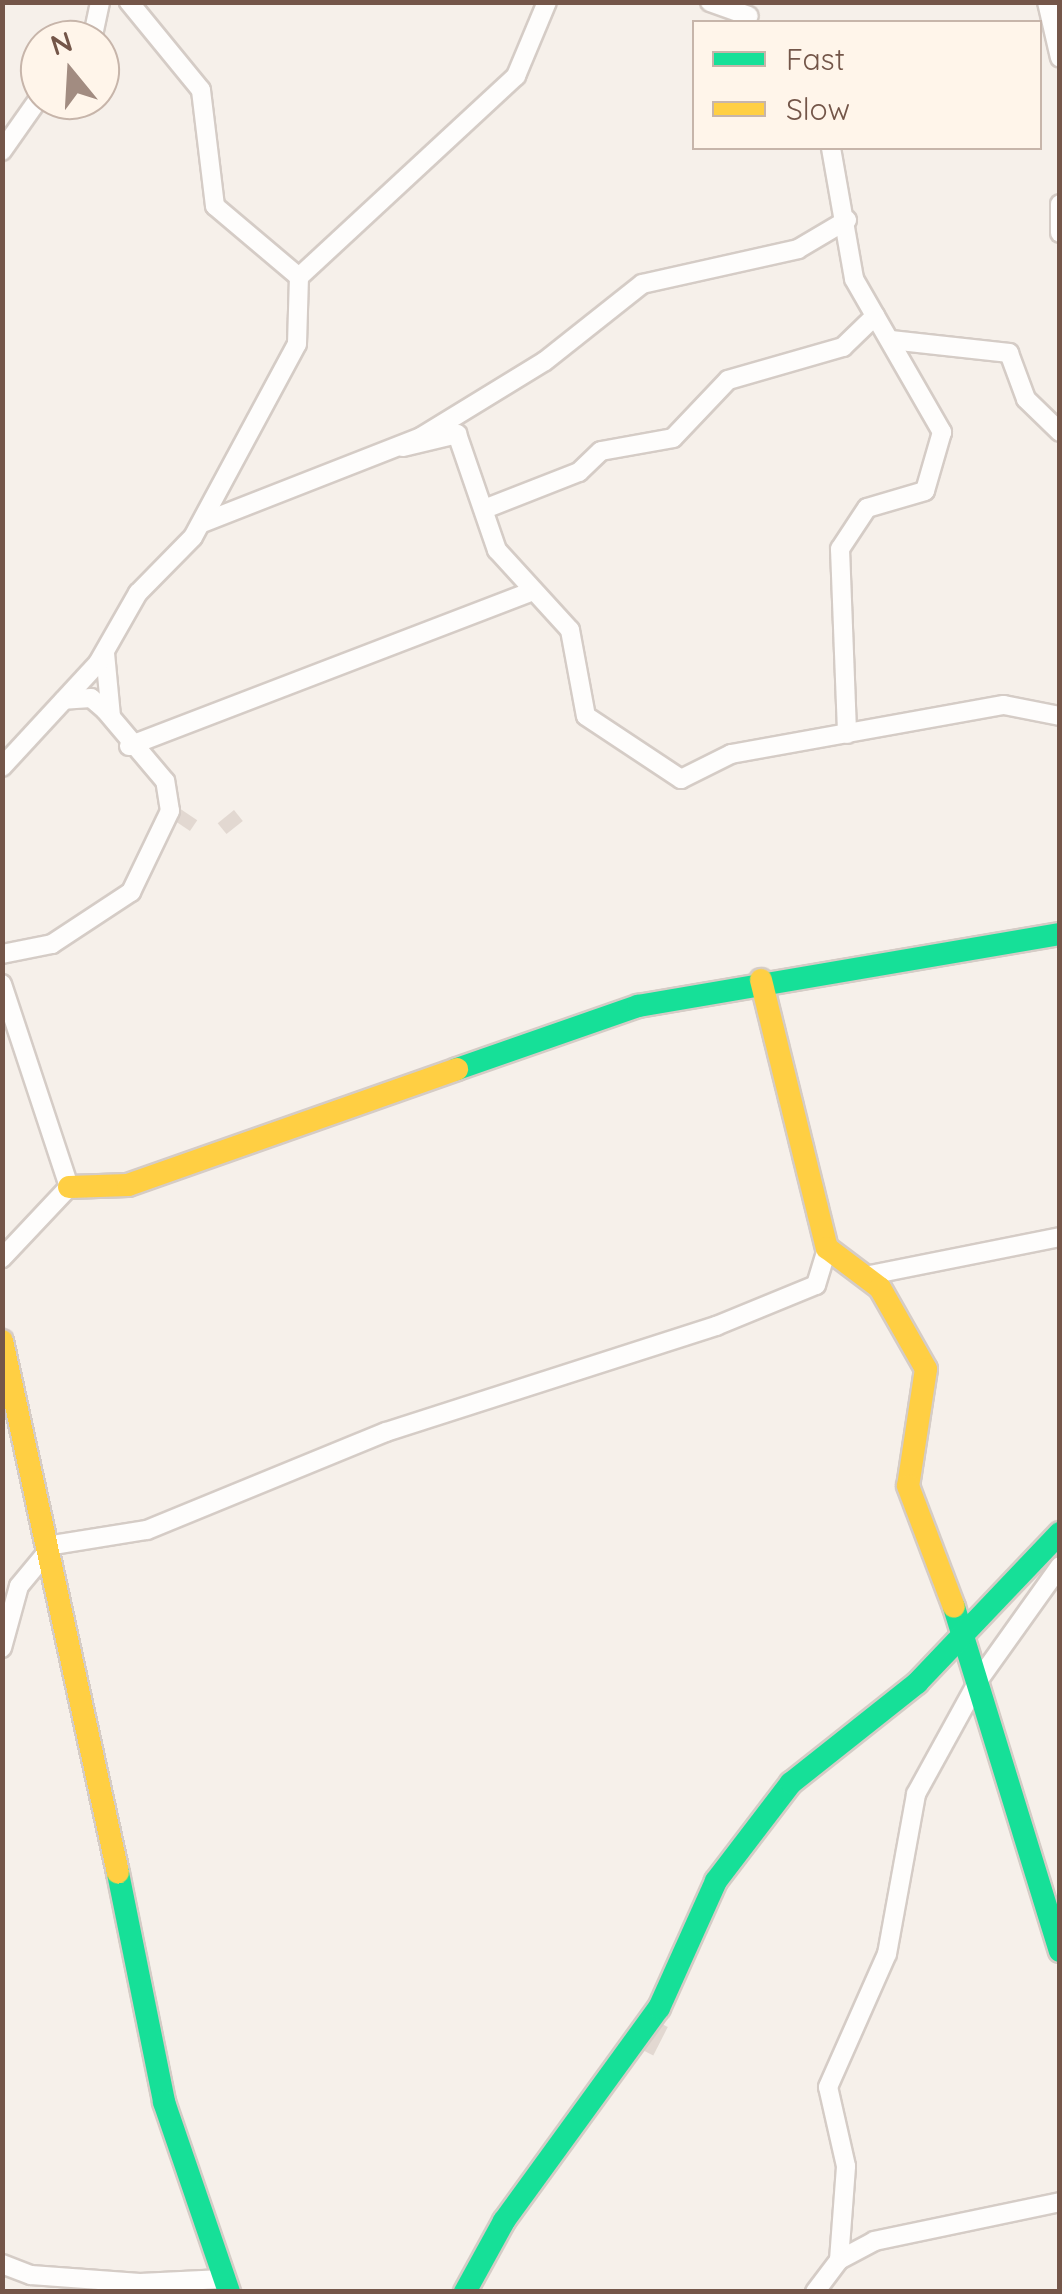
<!DOCTYPE html>
<html>
<head>
<meta charset="utf-8">
<style>
  body { margin:0 }
  #map { position:relative; width:1062px; height:2294px; overflow:hidden; background:#f6f0ea; font-family:Quicksand,sans-serif }
  div>[style] { position:absolute }
  .building>* { inset:0; background:#e2d8d1; transform-origin:0 0 }
  .roads { filter:drop-shadow(2px 0 #d5ccc6) drop-shadow(-2px 0 #d5ccc6) drop-shadow(0 2px #d5ccc6) drop-shadow(0 -2px #d5ccc6) }
  .street>* { height:18px; margin:-9px; padding:0 9px; transform-origin:9px; border-radius:9px; background:#fefdfc }
  .fast>* { height:22px; margin:-11px; padding:0 11px; transform-origin:11px; border-radius:11px; background:#16e098 }
  .slow>* { height:22px; margin:-11px; padding:0 11px; transform-origin:11px; border-radius:11px; background:#ffcf43 }
  span { translate:-50% -50%; white-space:nowrap; text-align:center; line-height:1.15; -webkit-text-stroke:9px #fff5ea; paint-order:stroke }
  .frame { position:absolute; inset:0; border:5px solid #745649; pointer-events:none }
  .legend { position:absolute; left:692px; top:20px; width:350px; height:130px; box-sizing:border-box; background:#fff5ea; border:2px solid #c7b5aa; margin:0; padding:12px 18px; list-style:none; font-size:30px; color:#745649 }
  .legend li { display:flex; align-items:center; gap:20px; height:50px }
  .legend b { width:50px; border:2px solid #c7b5aa }
  .north { position:absolute; left:20px; top:20px; width:100px; height:100px; box-sizing:border-box; background:#fff5ea; border:2px solid #c7b5aa; border-radius:50%; rotate:342deg; font-size:28px; font-weight:700; line-height:40px; text-align:center; color:#745649 }
  .north::after { content:''; display:block; margin:auto; width:35px; height:45px; background:#a28c81; clip-path:polygon(50% 0,100% 100%,50% 72%,0 100%) }
</style>
</head>
<body>
<div id="map">
  <div class="building">
    <i style="left:179px;top:808px;width:22px;height:13px;rotate:34deg"></i>
    <i style="left:234px;top:810px;width:14px;height:21px;rotate:51deg"></i>
    <i style="left:658px;top:2022px;width:11px;height:32px;rotate:27deg"></i>
  </div>
  <div class="roads">
    <div class="street">
      <i style="left:710px;top:2px;width:41px;rotate:19.7deg"></i>
      <i style="left:1047px;top:2px;width:57px;rotate:76.9deg"></i>
      <i style="left:92px;top:40px;width:39px;rotate:-78deg"></i>
      <i style="left:72px;top:100px;width:6px"></i>
      <i style="left:831px;top:148px;width:133px;rotate:80deg"></i>
      <i style="left:854px;top:279px;width:177px;rotate:60.1deg"></i>
      <i style="left:942px;top:432px;width:61px;rotate:106.1deg"></i>
      <i style="left:925px;top:491px;width:60px;rotate:163.7deg"></i>
      <i style="left:867px;top:508px;width:49px;rotate:123.4deg"></i>
      <i style="left:840px;top:549px;width:185px;rotate:87.8deg"></i>
      <i style="left:2px;top:151px;width:66px;rotate:-54.9deg"></i>
      <i style="left:1060px;top:204px;width:29px;rotate:90deg"></i>
      <i style="left:299px;top:277px;width:296px;rotate:-42.8deg"></i>
      <i style="left:516px;top:76px;width:80px;rotate:-67.3deg"></i>
      <i style="left:891px;top:340px;width:119px;rotate:6.3deg"></i>
      <i style="left:1009px;top:353px;width:49px;rotate:69.7deg"></i>
      <i style="left:1026px;top:399px;width:47px;rotate:44.1deg"></i>
      <i style="left:403px;top:447px;width:56px;rotate:-13.5deg"></i>
      <i style="left:457px;top:434px;width:123px;rotate:71deg"></i>
      <i style="left:497px;top:550px;width:108px;rotate:47.6deg"></i>
      <i style="left:570px;top:630px;width:87px;rotate:79.5deg"></i>
      <i style="left:586px;top:716px;width:114px;rotate:33.6deg"></i>
      <i style="left:681px;top:779px;width:56px;rotate:-26.6deg"></i>
      <i style="left:731px;top:754px;width:277px;rotate:-10.2deg"></i>
      <i style="left:1004px;top:705px;width:57px;rotate:11.1deg"></i>
      <i style="left:487px;top:508px;width:99px;rotate:-21.4deg"></i>
      <i style="left:579px;top:472px;width:30px;rotate:-44deg"></i>
      <i style="left:601px;top:451px;width:73px;rotate:-10.2deg"></i>
      <i style="left:673px;top:438px;width:80px;rotate:-46.5deg"></i>
      <i style="left:728px;top:380px;width:120px;rotate:-16deg"></i>
      <i style="left:843px;top:347px;width:45px;rotate:-44.1deg"></i>
      <i style="left:202px;top:523px;width:235px;rotate:-21.4deg"></i>
      <i style="left:421px;top:437px;width:145px;rotate:-31.5deg"></i>
      <i style="left:545px;top:361px;width:124px;rotate:-38.4deg"></i>
      <i style="left:642px;top:284px;width:160px;rotate:-12.6deg"></i>
      <i style="left:798px;top:249px;width:57px;rotate:-30.6deg"></i>
      <i style="left:105px;top:653px;width:63px;rotate:84.6deg"></i>
      <i style="left:129px;top:746px;width:427px;rotate:-21deg"></i>
      <i style="left:2px;top:767px;width:142px;rotate:-47.3deg"></i>
      <i style="left:98px;top:663px;width:81px;rotate:-60.3deg"></i>
      <i style="left:138px;top:593px;width:78px;rotate:-45.5deg"></i>
      <i style="left:193px;top:537px;width:219px;rotate:-61.7deg"></i>
      <i style="left:297px;top:344px;width:67px;rotate:-88.3deg"></i>
      <i style="left:299px;top:277px;width:110px;rotate:-139.8deg"></i>
      <i style="left:215px;top:206px;width:117px;rotate:-96.9deg"></i>
      <i style="left:201px;top:90px;width:114px;rotate:-129.3deg"></i>
      <i style="left:2px;top:954px;width:51px;rotate:-11.3deg"></i>
      <i style="left:52px;top:944px;width:95px;rotate:-33.4deg"></i>
      <i style="left:131px;top:892px;width:90px;rotate:-64.3deg"></i>
      <i style="left:170px;top:811px;width:30px;rotate:-99deg"></i>
      <i style="left:165px;top:781px;width:93px;rotate:-130.2deg"></i>
      <i style="left:105px;top:710px;width:18px;rotate:-139deg"></i>
      <i style="left:91px;top:698px;width:27px;rotate:176deg"></i>
      <i style="left:2px;top:984px;width:214px;rotate:71.7deg"></i>
      <i style="left:69px;top:1187px;width:98px;rotate:133.3deg"></i>
      <i style="left:865px;top:1276px;width:199px;rotate:-11.3deg"></i>
      <i style="left:2px;top:1648px;width:64px;rotate:-74.7deg"></i>
      <i style="left:19px;top:1586px;width:53px;rotate:-50.3deg"></i>
      <i style="left:53px;top:1545px;width:95px;rotate:-9.1deg"></i>
      <i style="left:147px;top:1530px;width:258px;rotate:-22.3deg"></i>
      <i style="left:386px;top:1432px;width:347px;rotate:-17.8deg"></i>
      <i style="left:716px;top:1326px;width:108px;rotate:-22.3deg"></i>
      <i style="left:816px;top:1285px;width:39px;rotate:-73deg"></i>
      <i style="left:839px;top:2260px;width:94px;rotate:-85.7deg"></i>
      <i style="left:846px;top:2166px;width:81px;rotate:-102.8deg"></i>
      <i style="left:828px;top:2087px;width:145px;rotate:-66.1deg"></i>
      <i style="left:887px;top:1954px;width:163px;rotate:-79.7deg"></i>
      <i style="left:916px;top:1794px;width:129px;rotate:-61.2deg"></i>
      <i style="left:978px;top:1681px;width:141px;rotate:-54.5deg"></i>
      <i style="left:2px;top:2264px;width:31px;rotate:21deg"></i>
      <i style="left:31px;top:2275px;width:109px;rotate:4.2deg"></i>
      <i style="left:140px;top:2283px;width:83px;rotate:-2.8deg"></i>
      <i style="left:815px;top:2292px;width:40px;rotate:-53deg"></i>
      <i style="left:839px;top:2260px;width:40px;rotate:-28deg"></i>
      <i style="left:874px;top:2241px;width:190px;rotate:-11.8deg"></i>
    </div>
    <div class="fast">
      <i style="left:457px;top:1069px;width:192px;rotate:-19.2deg"></i>
      <i style="left:638px;top:1006px;width:428px;rotate:-9.7deg"></i>
      <i style="left:954px;top:1607px;width:360px;rotate:72.9deg"></i>
      <i style="left:118px;top:1873px;width:234px;rotate:78.6deg"></i>
      <i style="left:164px;top:2102px;width:201px;rotate:71.1deg"></i>
      <i style="left:465px;top:2292px;width:81px;rotate:-61.2deg"></i>
      <i style="left:504px;top:2221px;width:263px;rotate:-54deg"></i>
      <i style="left:659px;top:2008px;width:139px;rotate:-65.8deg"></i>
      <i style="left:716px;top:1881px;width:123px;rotate:-52.6deg"></i>
      <i style="left:791px;top:1783px;width:161px;rotate:-38.4deg"></i>
      <i style="left:917px;top:1683px;width:207px;rotate:-46.4deg"></i>
    </div>
    <div class="slow">
      <i style="left:761px;top:980px;width:276px;rotate:76.2deg"></i>
      <i style="left:827px;top:1248px;width:66px;rotate:37deg"></i>
      <i style="left:880px;top:1288px;width:93px;rotate:60.4deg"></i>
      <i style="left:926px;top:1369px;width:118px;rotate:98.7deg"></i>
      <i style="left:908px;top:1486px;width:129px;rotate:69.2deg"></i>
      <i style="left:69px;top:1187px;width:59px;rotate:-1.9deg"></i>
      <i style="left:128px;top:1185px;width:349px;rotate:-19.4deg"></i>
      <i style="left:2px;top:1341px;width:544px;rotate:77.7deg"></i>
    </div>
  </div>
  <div class="frame"></div>
  <ul class="legend">
  <li><b style="height:12px;background:#16e098"></b>Fast</li>
  <li><b style="height:12px;background:#ffcf43"></b>Slow</li>
  </ul>
  <div class="north">N</div>
</div>
</body>
</html>
